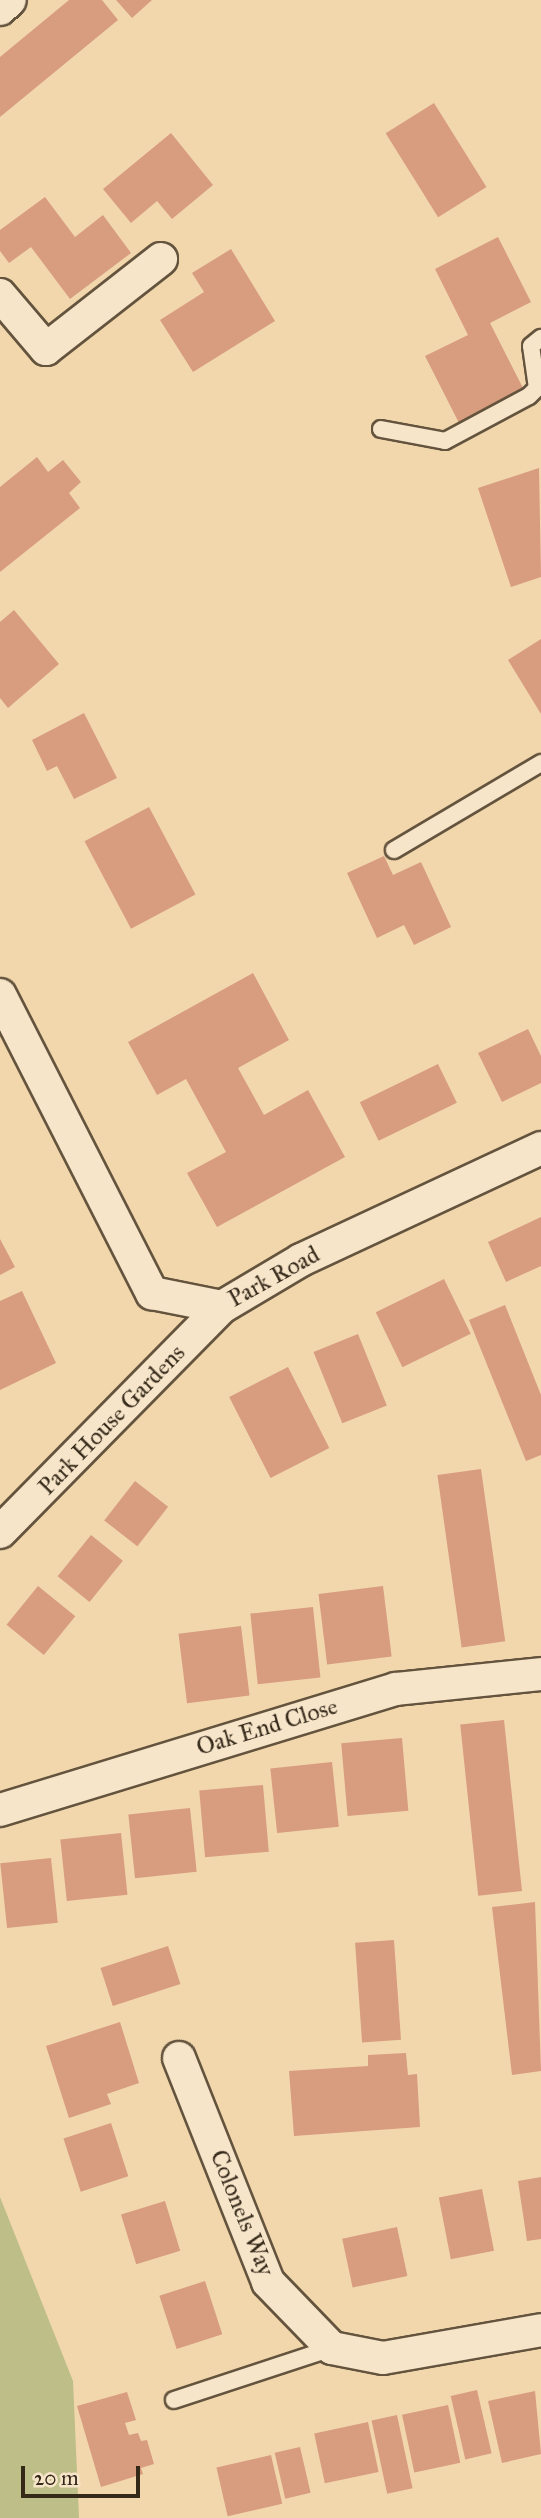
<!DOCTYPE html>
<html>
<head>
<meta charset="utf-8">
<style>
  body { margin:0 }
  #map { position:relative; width:541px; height:2518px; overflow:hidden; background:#f2d7ad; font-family:"IM FELL Great Primer",serif }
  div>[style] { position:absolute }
  .green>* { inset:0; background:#bdbe88 }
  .building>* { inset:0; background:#d89c7f; transform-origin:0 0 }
  .roads { filter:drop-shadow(2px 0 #64543e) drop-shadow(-2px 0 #64543e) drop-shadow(0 2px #64543e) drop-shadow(0 -2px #64543e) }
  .service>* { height:16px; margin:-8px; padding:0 8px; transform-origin:8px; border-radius:8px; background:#f7e5ca }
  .minor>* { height:32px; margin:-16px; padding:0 16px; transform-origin:16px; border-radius:16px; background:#f7e5ca }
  span { translate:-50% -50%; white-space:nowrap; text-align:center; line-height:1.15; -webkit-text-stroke:6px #f7e5ca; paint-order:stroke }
  .street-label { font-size:24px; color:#342819 }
  .scale { position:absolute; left:21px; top:2466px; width:119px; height:32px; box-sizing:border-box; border:4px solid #342819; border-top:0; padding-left:9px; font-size:21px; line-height:24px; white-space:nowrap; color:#342819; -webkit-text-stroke:5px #f7e5ca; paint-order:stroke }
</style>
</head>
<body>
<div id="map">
  <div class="green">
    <i style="clip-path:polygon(0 2197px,73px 2381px,79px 2518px,0 2518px)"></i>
  </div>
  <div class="building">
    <i style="clip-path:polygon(69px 0,102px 0,118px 20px,0 117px,0 57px)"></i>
    <i style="clip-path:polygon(116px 0,152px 0,132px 18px)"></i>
    <i style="left:434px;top:103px;width:99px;height:57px;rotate:58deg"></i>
    <i style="clip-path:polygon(171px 133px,213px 185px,172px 219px,157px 201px,131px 223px,103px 189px)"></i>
    <i style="clip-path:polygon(45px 197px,75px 237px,103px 215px,131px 253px,70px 299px,31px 247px,9px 263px,0 251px,0 230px)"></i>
    <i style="clip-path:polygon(498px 237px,531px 302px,490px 323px,524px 390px,459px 423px,425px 356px,468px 335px,435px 269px)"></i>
    <i style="clip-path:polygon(231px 249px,275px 321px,193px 372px,160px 320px,204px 292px,192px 273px)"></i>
    <i style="clip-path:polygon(37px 457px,48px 472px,63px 460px,81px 482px,69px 493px,80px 508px,0 572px,0 487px)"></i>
    <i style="clip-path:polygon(539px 468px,541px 577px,511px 587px,478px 488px)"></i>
    <i style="clip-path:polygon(14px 610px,59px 664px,8px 708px,0 698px,0 622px)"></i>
    <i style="clip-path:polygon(541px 639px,541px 714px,508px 660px)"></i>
    <i style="clip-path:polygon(84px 713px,117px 778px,74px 799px,57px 766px,47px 771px,32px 740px)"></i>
    <i style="left:149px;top:807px;width:99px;height:73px;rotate:62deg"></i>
    <i style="clip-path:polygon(384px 856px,393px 875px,421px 862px,451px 927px,414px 945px,404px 925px,377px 938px,347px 873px)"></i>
    <i style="clip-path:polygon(253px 973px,289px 1040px,238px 1068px,264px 1115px,308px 1090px,345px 1157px,217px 1227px,187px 1173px,226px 1152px,186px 1079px,157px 1095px,128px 1042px)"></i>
    <i style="clip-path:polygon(528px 1029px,541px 1056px,541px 1083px,502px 1102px,478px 1053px)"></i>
    <i style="left:438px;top:1064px;width:43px;height:87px;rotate:64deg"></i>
    <i style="clip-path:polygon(541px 1217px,541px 1266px,506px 1282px,488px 1242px)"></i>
    <i style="clip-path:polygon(0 1239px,15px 1267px,0 1275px)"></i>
    <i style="left:444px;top:1279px;width:61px;height:76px;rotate:64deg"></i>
    <i style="clip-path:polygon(22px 1291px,56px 1363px,0 1390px,0 1301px)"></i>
    <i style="clip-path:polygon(505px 1305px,541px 1395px,541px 1455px,526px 1461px,469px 1320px)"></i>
    <i style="left:358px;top:1334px;width:77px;height:48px;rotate:68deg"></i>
    <i style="left:288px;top:1367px;width:91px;height:66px;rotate:63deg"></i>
    <i style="left:481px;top:1469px;width:174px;height:44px;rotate:82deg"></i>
    <i style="left:135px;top:1481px;width:42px;height:50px;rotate:38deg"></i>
    <i style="left:91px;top:1535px;width:41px;height:53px;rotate:39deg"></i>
    <i style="left:38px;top:1586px;width:48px;height:50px;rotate:39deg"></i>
    <i style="left:383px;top:1586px;width:71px;height:65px;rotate:83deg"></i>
    <i style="left:313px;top:1607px;width:71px;height:63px;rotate:84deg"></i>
    <i style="left:241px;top:1626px;width:70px;height:63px;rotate:83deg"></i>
    <i style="left:504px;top:1720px;width:172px;height:44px;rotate:84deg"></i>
    <i style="left:402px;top:1738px;width:73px;height:61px;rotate:85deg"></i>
    <i style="left:332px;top:1762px;width:65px;height:62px;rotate:84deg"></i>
    <i style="left:263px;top:1785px;width:67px;height:64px;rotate:85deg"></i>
    <i style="left:190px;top:1808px;width:64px;height:62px;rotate:84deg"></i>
    <i style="left:121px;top:1833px;width:62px;height:61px;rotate:84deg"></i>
    <i style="left:51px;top:1858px;width:65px;height:51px;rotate:84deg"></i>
    <i style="clip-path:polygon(535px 1902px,541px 2071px,512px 2075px,492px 1907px)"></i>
    <i style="left:394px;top:1940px;width:100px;height:39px;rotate:86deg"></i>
    <i style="left:168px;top:1946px;width:40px;height:71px;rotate:72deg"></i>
    <i style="clip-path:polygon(120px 2022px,139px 2083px,107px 2094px,111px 2104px,69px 2118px,46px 2046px)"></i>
    <i style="clip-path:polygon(406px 2053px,408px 2075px,417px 2074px,420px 2127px,294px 2136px,289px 2071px,368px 2066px,368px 2055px)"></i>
    <i style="left:111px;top:2123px;width:56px;height:50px;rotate:72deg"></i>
    <i style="clip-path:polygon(541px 2177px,541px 2239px,527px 2241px,518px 2181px)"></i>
    <i style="left:482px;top:2189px;width:63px;height:44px;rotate:79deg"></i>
    <i style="left:165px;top:2201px;width:52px;height:46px;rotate:73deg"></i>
    <i style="left:397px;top:2227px;width:50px;height:56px;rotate:78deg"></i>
    <i style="left:205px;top:2281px;width:56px;height:48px;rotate:72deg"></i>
    <i style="left:477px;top:2390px;width:65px;height:27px;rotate:77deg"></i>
    <i style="clip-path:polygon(535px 2391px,541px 2454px,502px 2463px,488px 2401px)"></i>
    <i style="clip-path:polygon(127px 2392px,136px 2420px,125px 2423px,129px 2435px,138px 2433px,141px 2441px,147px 2440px,154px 2464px,141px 2468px,143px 2474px,101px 2487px,77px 2406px)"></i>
    <i style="left:448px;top:2405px;width:59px;height:47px;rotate:78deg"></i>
    <i style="left:397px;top:2415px;width:75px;height:26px;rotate:78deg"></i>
    <i style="left:368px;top:2422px;width:51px;height:55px;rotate:78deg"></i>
    <i style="left:300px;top:2447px;width:47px;height:26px;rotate:77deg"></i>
    <i style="left:271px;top:2455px;width:50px;height:56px;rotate:77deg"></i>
  </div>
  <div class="roads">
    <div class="service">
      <i style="left:381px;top:429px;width:65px;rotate:10.6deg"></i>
      <i style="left:445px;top:441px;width:95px;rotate:-28.2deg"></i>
      <i style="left:529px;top:396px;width:11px;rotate:-45deg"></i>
      <i style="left:537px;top:388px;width:42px;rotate:-98.1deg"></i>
      <i style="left:531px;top:346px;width:13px;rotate:-39deg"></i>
      <i style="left:394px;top:850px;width:171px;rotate:-30.6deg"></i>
      <i style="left:174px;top:2400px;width:166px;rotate:-18.2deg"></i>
    </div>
    <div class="minor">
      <i style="left:0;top:9px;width:13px;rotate:-42deg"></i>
      <i style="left:0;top:295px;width:71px;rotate:49.6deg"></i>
      <i style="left:46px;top:349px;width:146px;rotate:-38deg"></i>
      <i style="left:0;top:995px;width:335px;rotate:63deg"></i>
      <i style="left:152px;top:1293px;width:71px;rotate:11.3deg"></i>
      <i style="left:222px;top:1307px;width:92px;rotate:-30.7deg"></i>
      <i style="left:301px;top:1260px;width:265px;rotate:-25deg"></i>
      <i style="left:0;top:1532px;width:316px;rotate:-45.4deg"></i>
      <i style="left:0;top:1810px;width:414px;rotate:-17deg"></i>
      <i style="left:396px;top:1689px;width:146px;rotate:-5.9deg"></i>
      <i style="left:179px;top:2058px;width:241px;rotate:68.3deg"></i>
      <i style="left:268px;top:2282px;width:92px;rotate:45.9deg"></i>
      <i style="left:332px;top:2348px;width:52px;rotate:11.1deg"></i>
      <i style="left:383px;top:2358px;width:160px;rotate:-10deg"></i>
    </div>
  </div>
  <div class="street-label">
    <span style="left:274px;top:1277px;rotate:-29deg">Park Road</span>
    <span style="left:112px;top:1420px;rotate:-46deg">Park House Gardens</span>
    <span style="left:267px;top:1727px;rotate:-17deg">Oak End Close</span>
    <span style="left:242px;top:2213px;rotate:68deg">Colonels Way</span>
  </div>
  <div class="scale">20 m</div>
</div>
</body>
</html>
